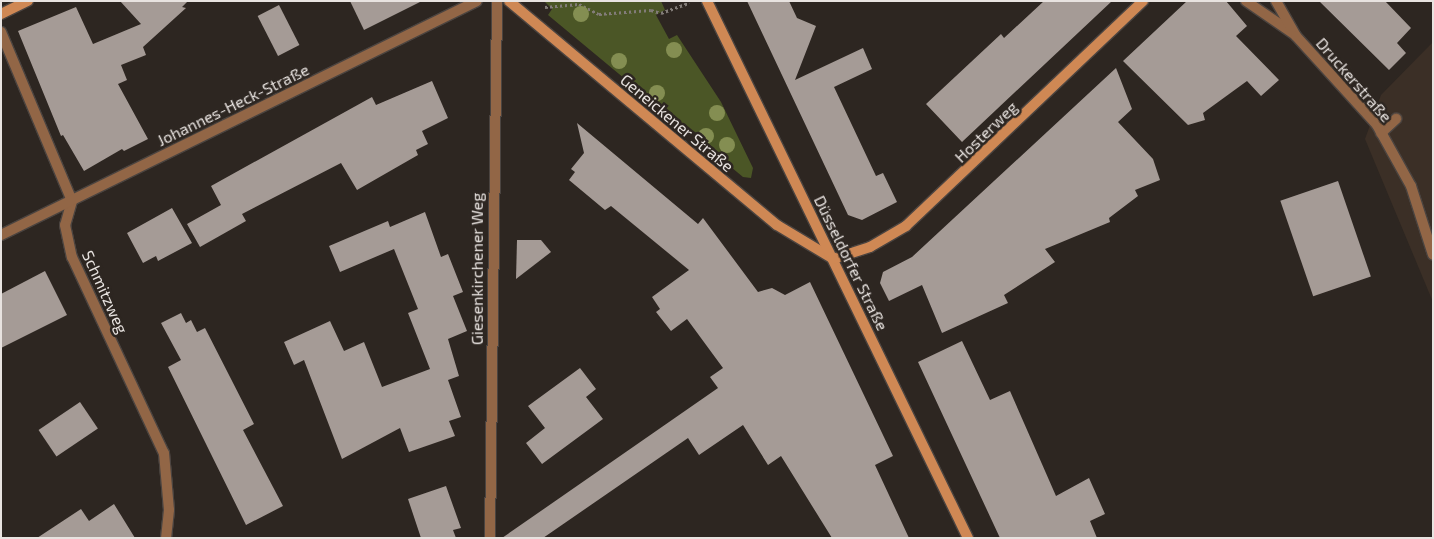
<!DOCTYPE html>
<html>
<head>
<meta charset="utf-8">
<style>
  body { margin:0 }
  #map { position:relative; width:1434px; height:539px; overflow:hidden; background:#2d2621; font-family:"Exo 2",sans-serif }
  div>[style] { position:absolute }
  .built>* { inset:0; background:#3b2f26 }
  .green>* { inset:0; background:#4b5626 }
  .building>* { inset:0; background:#a59b96; transform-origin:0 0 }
  .path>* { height:3px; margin-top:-1.5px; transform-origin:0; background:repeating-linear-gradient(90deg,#827c78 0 2.5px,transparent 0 5px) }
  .roads { filter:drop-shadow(1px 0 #4b4440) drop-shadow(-1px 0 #4b4440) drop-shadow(0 1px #4b4440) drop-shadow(0 -1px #4b4440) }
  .lane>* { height:10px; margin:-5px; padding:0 5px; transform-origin:5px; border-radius:5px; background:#926646 }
  .street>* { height:10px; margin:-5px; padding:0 5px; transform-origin:5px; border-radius:5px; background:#926646 }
  .secondary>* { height:10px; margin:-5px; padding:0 5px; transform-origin:5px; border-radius:5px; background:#cf8854 }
  .trees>* { width:16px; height:16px; margin:-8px; border-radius:50%; background:#848e52 }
  span { translate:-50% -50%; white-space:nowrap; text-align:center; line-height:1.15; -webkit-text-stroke:5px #2d2621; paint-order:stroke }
  .street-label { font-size:16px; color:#e8e3e0 }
  .frame { position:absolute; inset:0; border:2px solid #e8e3e0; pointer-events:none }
</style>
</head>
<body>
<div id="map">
  <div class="built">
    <i style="clip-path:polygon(1433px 42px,1433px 302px,1365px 139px,1381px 95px)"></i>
  </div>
  <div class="green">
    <i style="clip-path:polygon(544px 1px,661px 1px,665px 10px,656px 15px,669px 39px,677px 35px,721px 102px,753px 168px,751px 178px,743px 177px,548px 15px,552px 9px)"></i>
  </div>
  <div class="building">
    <i style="clip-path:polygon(120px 1px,188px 1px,182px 7px,186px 8px,143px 47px,146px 55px,121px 65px,127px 80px,118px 84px,148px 139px,124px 151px,122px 149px,84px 171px,63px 135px,61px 136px,18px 31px,76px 7px,93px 44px,141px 24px)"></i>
    <i style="clip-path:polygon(350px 1px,422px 1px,364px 30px)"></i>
    <i style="clip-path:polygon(747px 1px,789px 1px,797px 18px,816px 26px,795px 80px,863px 48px,872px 69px,834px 87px,876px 176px,883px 173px,897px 202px,862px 220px,848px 215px)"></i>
    <i style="clip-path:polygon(1044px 1px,1112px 1px,962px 142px,926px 104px,1001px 34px,1004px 38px)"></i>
    <i style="clip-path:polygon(1187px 1px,1226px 1px,1247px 26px,1236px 36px,1279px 80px,1261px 96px,1247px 81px,1203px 113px,1205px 120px,1188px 125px,1123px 61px)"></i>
    <i style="clip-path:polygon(1319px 1px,1385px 1px,1411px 28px,1397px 43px,1406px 53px,1389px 70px)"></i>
    <i style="left:279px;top:5px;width:45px;height:24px;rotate:63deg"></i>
    <i style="clip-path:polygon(1116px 68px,1132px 109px,1118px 122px,1153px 159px,1160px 180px,1135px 190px,1138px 196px,1109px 218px,1110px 222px,1045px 249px,1055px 262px,1004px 295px,1008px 303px,942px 333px,922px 285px,889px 301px,880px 283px,883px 272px,912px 257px)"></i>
    <i style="clip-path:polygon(432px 81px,448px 118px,422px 131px,428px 144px,416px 150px,418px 155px,357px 190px,341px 163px,242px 214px,246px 221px,200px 247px,187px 224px,221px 205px,211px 186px,372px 97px,376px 105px)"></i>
    <i style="clip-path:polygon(577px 123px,698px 224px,703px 218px,758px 292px,772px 288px,785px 295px,810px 282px,893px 456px,875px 465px,909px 538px,832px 538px,781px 456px,768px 465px,743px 425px,699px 455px,688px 438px,543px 538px,502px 538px,718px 388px,710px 377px,723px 368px,687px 319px,671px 331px,656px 312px,660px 309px,652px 297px,689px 270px,611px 206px,605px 210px,569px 180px,575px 172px,571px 169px,584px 153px)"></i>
    <i style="left:1338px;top:181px;width:101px;height:61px;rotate:71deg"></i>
    <i style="clip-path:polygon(172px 208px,192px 243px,158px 261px,156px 256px,143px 263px,127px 233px)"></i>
    <i style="clip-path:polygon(425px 212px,441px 257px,448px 254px,463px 292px,453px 296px,467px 331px,448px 339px,459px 376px,448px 380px,461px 417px,449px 421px,455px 436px,409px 452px,400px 428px,342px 459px,304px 360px,294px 365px,284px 342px,330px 321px,344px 351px,364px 342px,382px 387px,430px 369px,408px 313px,418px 309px,394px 249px,340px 272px,329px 246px,388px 221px,390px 227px)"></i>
    <i style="clip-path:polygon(517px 240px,541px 240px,551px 252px,516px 279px)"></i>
    <i style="clip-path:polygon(45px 271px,67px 315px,1px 348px,1px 294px)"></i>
    <i style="clip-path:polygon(181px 313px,186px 323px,191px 320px,197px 332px,205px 328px,254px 424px,243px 430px,283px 506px,246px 525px,168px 367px,181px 360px,161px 323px)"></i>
    <i style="clip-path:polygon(962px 341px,990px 400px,1010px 391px,1056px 496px,1089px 478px,1105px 514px,1090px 521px,1097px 538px,1000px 538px,918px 362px)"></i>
    <i style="clip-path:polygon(580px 368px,596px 389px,586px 397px,603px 419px,542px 464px,526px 443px,545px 428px,528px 406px)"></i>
    <i style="left:80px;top:402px;width:32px;height:50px;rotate:56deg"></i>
    <i style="clip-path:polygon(446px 486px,461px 528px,453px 530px,456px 538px,421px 538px,408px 499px)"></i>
    <i style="clip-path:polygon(114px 504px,135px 538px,37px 538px,81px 509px,89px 521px)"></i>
  </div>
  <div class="path">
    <i style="left:545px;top:7px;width:34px;rotate:-5deg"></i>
    <i style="left:579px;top:4px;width:22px;rotate:27deg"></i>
    <i style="left:599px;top:14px;width:52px;rotate:-4.4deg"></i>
    <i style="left:651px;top:10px;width:10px;rotate:17deg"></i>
    <i style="left:661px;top:13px;width:30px;rotate:-20deg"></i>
  </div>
  <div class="roads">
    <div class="lane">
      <i style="left:1381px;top:133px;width:21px;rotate:-43deg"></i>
    </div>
    <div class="street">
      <i style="left:1246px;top:1px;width:58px;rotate:34.5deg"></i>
      <i style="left:1276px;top:1px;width:40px;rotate:60.3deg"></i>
      <i style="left:1296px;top:36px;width:120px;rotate:47.7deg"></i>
      <i style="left:1377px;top:125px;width:70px;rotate:60.9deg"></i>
      <i style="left:1411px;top:186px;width:72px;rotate:72.3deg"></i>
      <i style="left:1px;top:32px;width:183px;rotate:67.2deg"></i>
      <i style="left:72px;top:201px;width:25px;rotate:106deg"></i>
      <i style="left:65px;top:225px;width:33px;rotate:78deg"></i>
      <i style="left:72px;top:257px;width:217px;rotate:64.9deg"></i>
      <i style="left:164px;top:453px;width:57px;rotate:85deg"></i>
      <i style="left:169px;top:510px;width:28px;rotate:96deg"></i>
      <i style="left:1px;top:235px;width:530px;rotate:-26.18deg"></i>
      <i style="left:490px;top:538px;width:537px;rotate:-89.25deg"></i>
    </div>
    <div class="secondary">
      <i style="left:509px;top:1px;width:349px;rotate:39.9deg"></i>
      <i style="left:777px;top:225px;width:64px;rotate:31deg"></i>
      <i style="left:707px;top:1px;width:597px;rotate:64.08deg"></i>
      <i style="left:1px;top:14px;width:30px;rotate:-26deg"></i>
      <i style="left:833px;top:259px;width:39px;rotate:-18deg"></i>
      <i style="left:870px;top:247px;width:42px;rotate:-30.3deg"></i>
      <i style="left:906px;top:226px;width:327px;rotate:-43.5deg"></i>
    </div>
  </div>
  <div class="trees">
    <i style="left:581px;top:14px"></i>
    <i style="left:674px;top:50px"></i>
    <i style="left:619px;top:61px"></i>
    <i style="left:657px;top:93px"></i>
    <i style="left:717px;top:113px"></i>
    <i style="left:706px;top:136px"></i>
    <i style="left:727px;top:145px"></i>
  </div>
  <div class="street-label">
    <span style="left:1354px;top:80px;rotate:49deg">Druckerstraße</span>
    <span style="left:233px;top:105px;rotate:-26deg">Johannes-Heck-Straße</span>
    <span style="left:677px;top:123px;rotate:40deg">Geneickener Straße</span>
    <span style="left:986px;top:132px;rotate:-44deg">Hosterweg</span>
    <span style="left:851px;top:263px;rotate:64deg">Düsseldorfer Straße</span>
    <span style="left:477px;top:269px;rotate:-90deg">Giesenkirchener Weg</span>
    <span style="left:105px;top:292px;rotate:66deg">Schmitzweg</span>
  </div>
  <div class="frame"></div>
</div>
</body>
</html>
